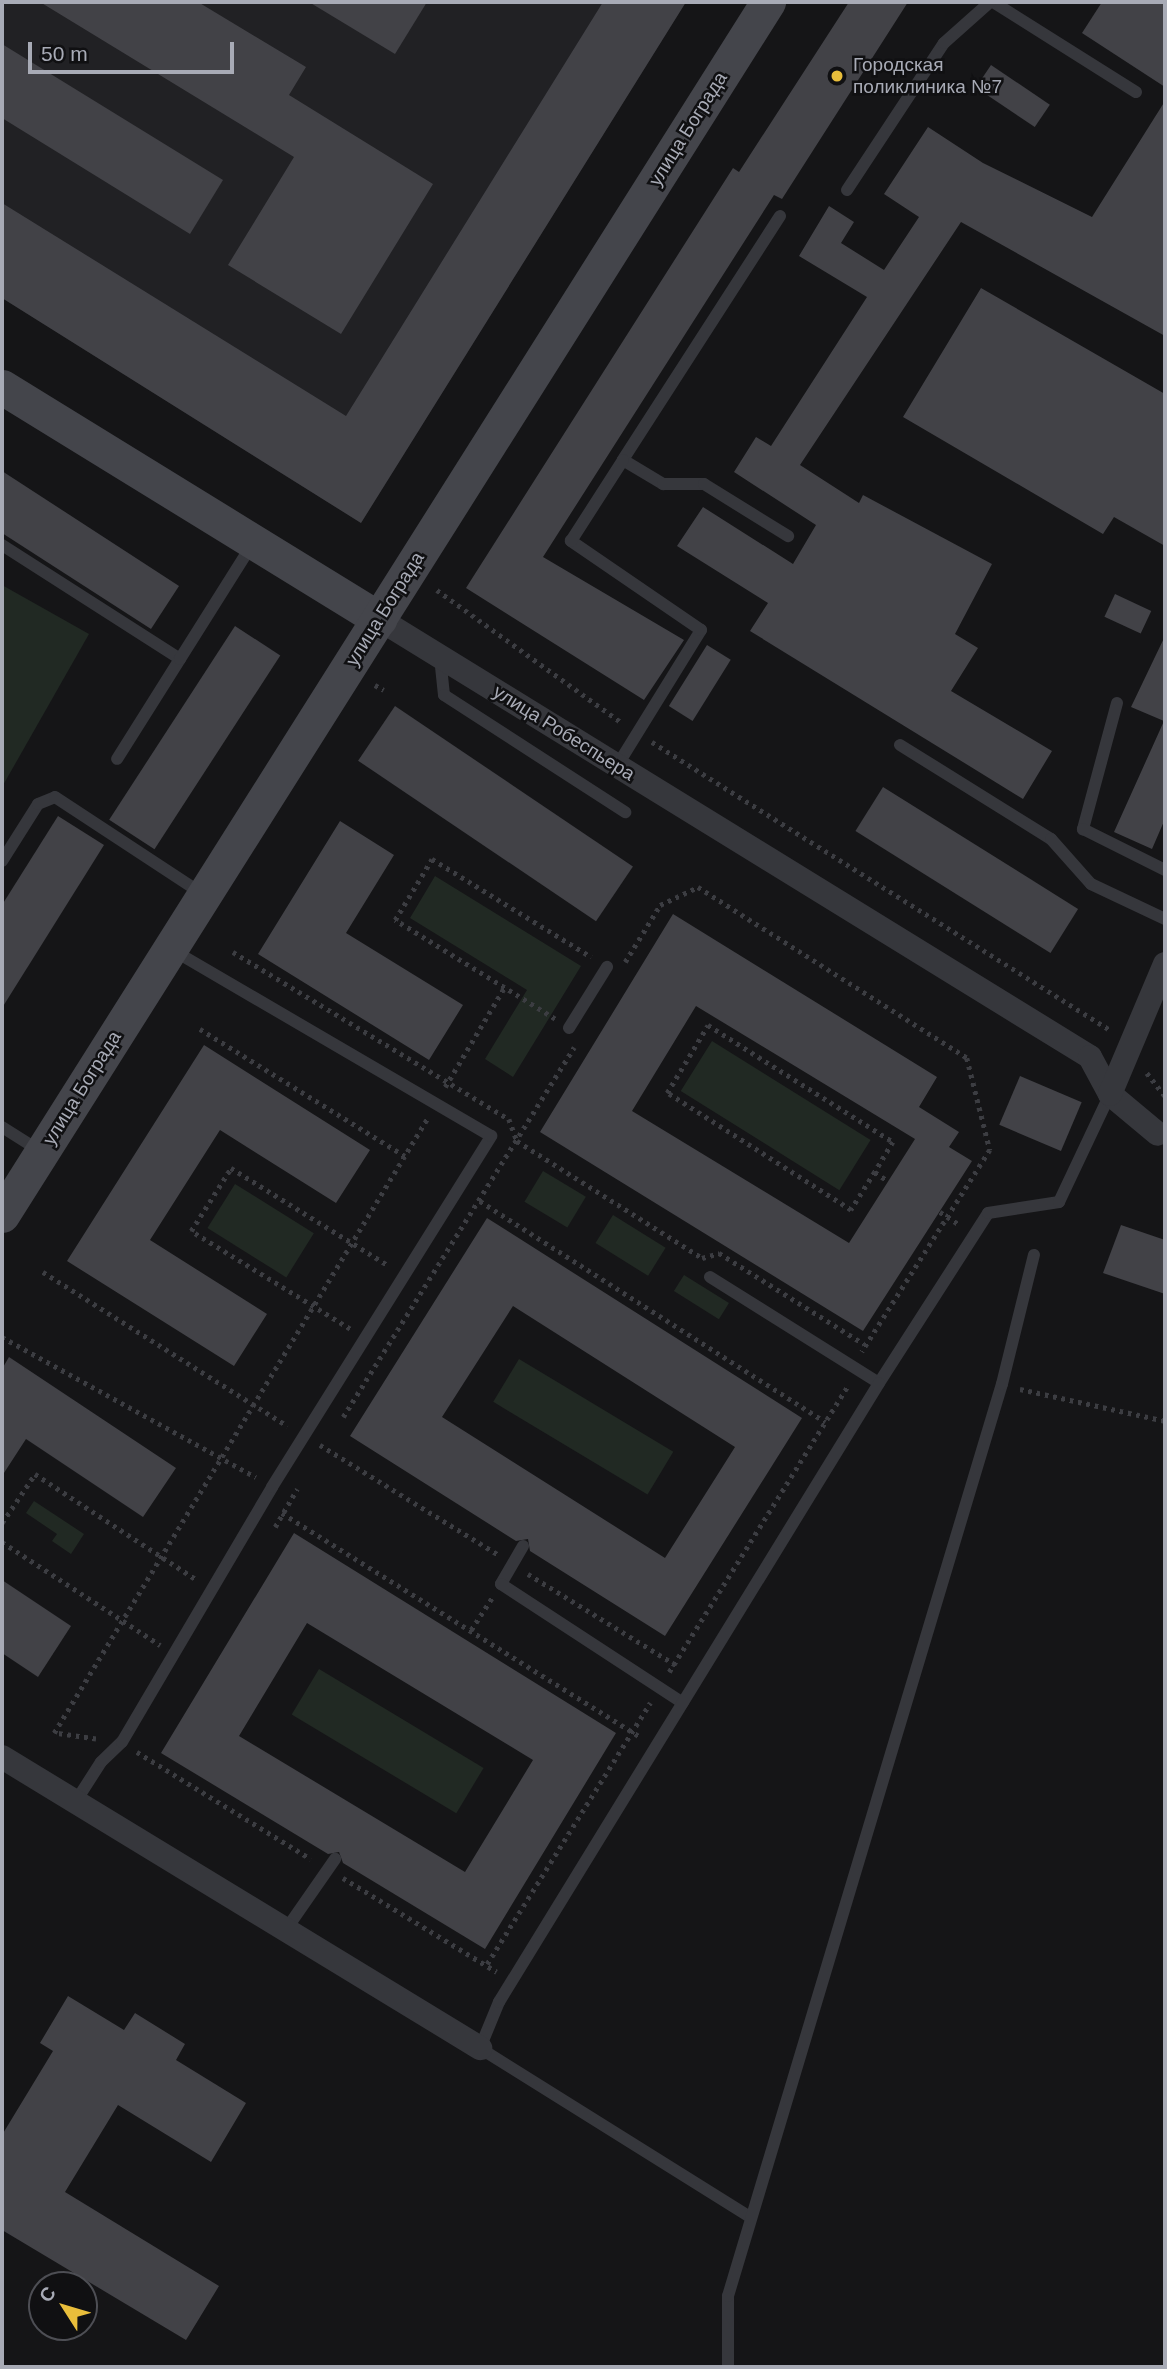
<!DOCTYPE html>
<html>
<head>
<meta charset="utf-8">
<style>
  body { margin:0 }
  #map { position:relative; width:1167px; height:2369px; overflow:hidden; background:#151517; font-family:Helvetica,sans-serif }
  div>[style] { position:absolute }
  .built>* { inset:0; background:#212124 }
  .green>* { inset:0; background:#212923; transform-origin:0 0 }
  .building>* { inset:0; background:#424247; transform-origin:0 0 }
  .path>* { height:4.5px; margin-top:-2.25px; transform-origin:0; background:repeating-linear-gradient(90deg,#3c3d42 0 3.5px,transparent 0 8.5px) }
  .lane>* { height:12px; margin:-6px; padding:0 6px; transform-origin:6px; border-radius:6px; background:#36373c }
  .street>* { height:24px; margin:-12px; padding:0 12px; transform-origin:12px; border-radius:12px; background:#36373c }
  .secondary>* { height:35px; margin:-17.5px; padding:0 17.5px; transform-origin:17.5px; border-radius:17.5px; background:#44454b }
  .dots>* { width:19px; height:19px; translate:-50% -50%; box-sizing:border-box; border:4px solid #101012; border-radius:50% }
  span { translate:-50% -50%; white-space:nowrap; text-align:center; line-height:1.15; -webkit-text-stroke:5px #101012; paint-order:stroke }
  .poi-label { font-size:19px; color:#a8abb6 }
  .left { translate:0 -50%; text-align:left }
  .street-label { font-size:19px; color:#a8abb6 }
  .frame { position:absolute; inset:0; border:4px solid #a8abb6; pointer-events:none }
  .north { position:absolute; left:28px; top:2271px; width:70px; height:70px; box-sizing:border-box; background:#101012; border:2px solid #4d4e54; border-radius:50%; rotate:307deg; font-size:19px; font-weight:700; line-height:28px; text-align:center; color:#a8abb6 }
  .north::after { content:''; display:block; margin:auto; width:24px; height:32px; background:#e9be3b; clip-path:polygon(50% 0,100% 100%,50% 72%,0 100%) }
  .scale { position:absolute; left:28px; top:42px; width:206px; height:32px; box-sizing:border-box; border:4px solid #a8abb6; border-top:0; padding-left:9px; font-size:21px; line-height:24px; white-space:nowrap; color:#a8abb6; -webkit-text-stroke:5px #101012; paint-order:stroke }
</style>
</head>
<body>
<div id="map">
  <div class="built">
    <i style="clip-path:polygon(2px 2px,686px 2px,361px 523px,2px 298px)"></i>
  </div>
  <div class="green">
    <i style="clip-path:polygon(2px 585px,89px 634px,2px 787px)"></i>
    <i style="clip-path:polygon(435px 876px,581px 966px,513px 1077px,485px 1059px,527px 990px,410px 918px)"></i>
    <i style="left:712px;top:1041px;width:187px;height:59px;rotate:32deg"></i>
    <i style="left:543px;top:1171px;width:50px;height:36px;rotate:31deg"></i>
    <i style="left:235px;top:1184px;width:93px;height:52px;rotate:32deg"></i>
    <i style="left:613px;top:1215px;width:62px;height:33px;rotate:32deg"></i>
    <i style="left:684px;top:1275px;width:53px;height:19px;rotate:32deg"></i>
    <i style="left:519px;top:1359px;width:180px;height:50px;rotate:31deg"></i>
    <i style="clip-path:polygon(34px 1501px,84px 1534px,71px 1554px,52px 1541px,57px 1534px,26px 1513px)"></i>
    <i style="left:319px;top:1669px;width:192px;height:53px;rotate:31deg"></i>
  </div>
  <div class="building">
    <i style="clip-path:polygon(40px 2px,198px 2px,306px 67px,289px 95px,433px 184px,341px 334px,228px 265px,294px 157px)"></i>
    <i style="clip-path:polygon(309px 2px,427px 2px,395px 54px)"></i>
    <i style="clip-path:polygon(603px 2px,686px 2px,361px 523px,2px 298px,2px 203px,346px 416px)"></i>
    <i style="clip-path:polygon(849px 2px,908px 2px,782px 199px,774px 195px,543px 557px,684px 640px,644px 700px,466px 588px,733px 168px,739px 172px)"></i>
    <i style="clip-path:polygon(1102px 2px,1165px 2px,1165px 87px,1082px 33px)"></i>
    <i style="clip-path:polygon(2px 44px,223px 180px,190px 234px,2px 118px)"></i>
    <i style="left:991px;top:65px;width:71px;height:27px;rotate:34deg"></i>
    <i style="clip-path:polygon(1165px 101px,1165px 336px,961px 222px,800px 465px,859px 503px,863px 495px,992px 564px,955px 634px,978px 648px,951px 691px,1052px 751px,1023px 799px,750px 631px,768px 603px,677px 546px,703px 507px,793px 564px,816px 525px,734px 472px,756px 437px,771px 446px,867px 297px,799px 256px,829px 206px,854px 222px,841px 243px,884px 270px,919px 217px,884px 194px,928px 127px,983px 163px,1092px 217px)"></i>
    <i style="clip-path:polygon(981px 288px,1165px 394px,1165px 546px,1114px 517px,1103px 534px,903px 417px)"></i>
    <i style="clip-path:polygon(2px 471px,179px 586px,151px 629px,2px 533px)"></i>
    <i style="left:1115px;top:594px;width:40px;height:25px;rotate:25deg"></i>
    <i style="left:235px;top:626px;width:54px;height:231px;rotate:33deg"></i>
    <i style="clip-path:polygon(1165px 636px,1165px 819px,1152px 849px,1114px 832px,1164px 721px,1131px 707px)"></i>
    <i style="left:707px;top:645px;width:28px;height:72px;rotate:32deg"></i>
    <i style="left:395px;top:706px;width:287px;height:66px;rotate:34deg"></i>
    <i style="left:883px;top:787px;width:230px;height:52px;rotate:32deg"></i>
    <i style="clip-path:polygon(58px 816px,104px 845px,2px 1008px,2px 905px)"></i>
    <i style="clip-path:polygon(340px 821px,394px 855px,346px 933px,463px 1005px,429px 1060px,258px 954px)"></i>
    <i style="clip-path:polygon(evenodd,673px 914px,937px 1077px,919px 1107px,959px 1132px,949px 1147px,972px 1161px,863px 1331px,540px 1132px,673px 914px,696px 1006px,915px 1139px,849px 1243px,632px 1111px,696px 1006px)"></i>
    <i style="clip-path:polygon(204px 1045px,370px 1150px,336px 1203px,220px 1130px,150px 1240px,267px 1314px,234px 1366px,67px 1261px)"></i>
    <i style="left:1020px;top:1076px;width:67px;height:53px;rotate:23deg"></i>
    <i style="clip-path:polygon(evenodd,487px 1218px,802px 1418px,665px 1636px,530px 1551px,528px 1539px,516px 1541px,350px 1436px,487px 1218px,513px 1306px,735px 1447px,665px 1558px,442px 1417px,513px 1306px)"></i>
    <i style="clip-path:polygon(1121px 1225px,1165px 1240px,1165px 1294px,1103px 1273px)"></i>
    <i style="clip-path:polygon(9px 1357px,176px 1468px,143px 1517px,26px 1439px,2px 1476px,2px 1369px)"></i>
    <i style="clip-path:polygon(evenodd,294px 1533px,616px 1733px,485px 1949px,343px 1863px,339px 1852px,328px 1854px,161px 1753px,294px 1533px,307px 1623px,533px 1760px,465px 1872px,239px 1736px,307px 1623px)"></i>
    <i style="clip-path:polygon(2px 1580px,71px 1626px,38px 1677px,2px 1653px)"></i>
    <i style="clip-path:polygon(68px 1996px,124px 2030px,135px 2013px,185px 2044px,176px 2060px,246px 2103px,211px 2162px,118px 2105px,65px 2192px,219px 2286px,186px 2340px,2px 2230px,2px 2135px,53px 2051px,40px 2043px)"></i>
  </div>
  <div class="path">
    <i style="left:437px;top:590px;width:226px;rotate:35.7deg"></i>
    <i style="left:375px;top:685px;width:10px;rotate:29deg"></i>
    <i style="left:652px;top:742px;width:541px;rotate:32.16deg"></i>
    <i style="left:233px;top:952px;width:323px;rotate:31.2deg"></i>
    <i style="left:509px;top:1119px;width:23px;rotate:70deg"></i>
    <i style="left:517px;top:1141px;width:219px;rotate:32.3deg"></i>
    <i style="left:702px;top:1258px;width:18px;rotate:-16deg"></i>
    <i style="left:719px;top:1253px;width:171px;rotate:32.1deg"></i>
    <i style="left:625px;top:962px;width:67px;rotate:-58.4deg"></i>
    <i style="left:660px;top:905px;width:42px;rotate:-25.3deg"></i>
    <i style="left:698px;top:887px;width:319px;rotate:32.4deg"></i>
    <i style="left:967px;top:1058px;width:95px;rotate:76deg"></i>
    <i style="left:990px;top:1150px;width:239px;rotate:122.4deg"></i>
    <i style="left:555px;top:1019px;width:188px;rotate:-148.3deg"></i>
    <i style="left:395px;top:920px;width:71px;rotate:-58.8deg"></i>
    <i style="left:432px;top:859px;width:187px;rotate:31.6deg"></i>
    <i style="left:200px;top:1029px;width:241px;rotate:31.8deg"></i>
    <i style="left:1147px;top:1073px;width:29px;rotate:52deg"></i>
    <i style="left:445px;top:1087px;width:115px;rotate:-59.2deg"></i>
    <i style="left:875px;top:1172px;width:45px;rotate:122.3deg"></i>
    <i style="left:851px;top:1210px;width:218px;rotate:-147.5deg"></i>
    <i style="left:667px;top:1093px;width:79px;rotate:-58.9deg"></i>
    <i style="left:708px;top:1025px;width:219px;rotate:32.3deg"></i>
    <i style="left:893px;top:1142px;width:35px;rotate:121deg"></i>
    <i style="left:875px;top:1172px;width:16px;rotate:35deg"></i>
    <i style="left:480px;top:1201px;width:410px;rotate:32.6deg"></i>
    <i style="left:940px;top:1212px;width:24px;rotate:33deg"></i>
    <i style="left:43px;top:1272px;width:289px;rotate:32.2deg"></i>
    <i style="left:350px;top:1329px;width:187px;rotate:-148.4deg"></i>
    <i style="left:191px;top:1231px;width:75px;rotate:-57.6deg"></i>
    <i style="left:231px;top:1168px;width:186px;rotate:31.8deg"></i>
    <i style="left:2px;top:1337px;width:290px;rotate:28.9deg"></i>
    <i style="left:1020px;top:1389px;width:148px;rotate:12.4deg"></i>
    <i style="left:343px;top:1417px;width:436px;rotate:-58deg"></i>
    <i style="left:320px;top:1445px;width:208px;rotate:31.6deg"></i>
    <i style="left:282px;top:1513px;width:422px;rotate:32deg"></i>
    <i style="left:2px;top:1523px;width:59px;rotate:-56deg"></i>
    <i style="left:35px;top:1474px;width:194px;rotate:33.2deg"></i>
    <i style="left:275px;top:1527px;width:44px;rotate:-59.9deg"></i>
    <i style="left:2px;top:1542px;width:189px;rotate:33.1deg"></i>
    <i style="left:528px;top:1574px;width:174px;rotate:31.6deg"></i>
    <i style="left:471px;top:1630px;width:38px;rotate:-57deg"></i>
    <i style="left:669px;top:1672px;width:338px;rotate:-58deg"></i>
    <i style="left:96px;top:1739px;width:42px;rotate:-171.9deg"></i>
    <i style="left:54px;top:1733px;width:718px;rotate:-58.72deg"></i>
    <i style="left:137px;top:1752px;width:204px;rotate:31.6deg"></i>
    <i style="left:343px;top:1878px;width:180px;rotate:31.4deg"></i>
    <i style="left:487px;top:1964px;width:308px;rotate:-58deg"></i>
  </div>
  <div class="lane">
    <i style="left:993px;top:2px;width:169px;rotate:32.2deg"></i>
    <i style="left:847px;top:190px;width:176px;rotate:-56.6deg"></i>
    <i style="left:944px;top:43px;width:62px;rotate:-41.7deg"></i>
    <i style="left:780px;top:216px;width:290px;rotate:122.8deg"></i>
    <i style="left:623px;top:460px;width:47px;rotate:31deg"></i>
    <i style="left:663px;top:484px;width:41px"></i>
    <i style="left:704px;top:484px;width:99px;rotate:31.8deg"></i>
    <i style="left:2px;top:545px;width:211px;rotate:32.6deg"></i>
    <i style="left:180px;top:659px;width:118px;rotate:122.2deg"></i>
    <i style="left:440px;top:657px;width:38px;rotate:84deg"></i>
    <i style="left:444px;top:695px;width:216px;rotate:32.9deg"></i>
    <i style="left:180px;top:659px;width:137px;rotate:-57.8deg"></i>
    <i style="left:1117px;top:703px;width:131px;rotate:105.1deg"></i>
    <i style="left:1083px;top:829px;width:92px;rotate:26.6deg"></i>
    <i style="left:900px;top:745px;width:178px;rotate:31.9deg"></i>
    <i style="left:1051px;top:839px;width:60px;rotate:48.4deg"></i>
    <i style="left:1091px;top:884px;width:82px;rotate:25.3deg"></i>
    <i style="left:617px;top:766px;width:160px;rotate:-58.3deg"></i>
    <i style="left:701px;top:630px;width:158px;rotate:-145.6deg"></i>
    <i style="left:571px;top:541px;width:96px;rotate:-57.3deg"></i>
    <i style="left:2px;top:861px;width:67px;rotate:-57.7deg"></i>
    <i style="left:38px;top:804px;width:18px;rotate:-22deg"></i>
    <i style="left:55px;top:797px;width:178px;rotate:33.3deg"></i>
    <i style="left:569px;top:1028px;width:72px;rotate:-58.1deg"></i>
    <i style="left:2px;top:1127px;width:45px;rotate:32.3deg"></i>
    <i style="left:710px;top:1277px;width:199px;rotate:32.1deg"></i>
    <i style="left:879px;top:1383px;width:202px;rotate:-57.3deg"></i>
    <i style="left:988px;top:1213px;width:72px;rotate:-8.8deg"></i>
    <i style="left:1059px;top:1202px;width:119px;rotate:-64.7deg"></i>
    <i style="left:523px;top:1546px;width:44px;rotate:120.1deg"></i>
    <i style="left:501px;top:1584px;width:217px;rotate:33.2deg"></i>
    <i style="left:76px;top:1801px;width:46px;rotate:-57.3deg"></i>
    <i style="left:101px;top:1762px;width:29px;rotate:-44deg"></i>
    <i style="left:122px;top:1742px;width:296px;rotate:-59.5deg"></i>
    <i style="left:272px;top:1487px;width:414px;rotate:-58deg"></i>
    <i style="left:491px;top:1136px;width:371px;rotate:-149.7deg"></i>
    <i style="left:285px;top:1931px;width:88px;rotate:-55.2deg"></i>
    <i style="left:750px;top:2217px;width:319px;rotate:-148deg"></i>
    <i style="left:480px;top:2048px;width:50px;rotate:-67.6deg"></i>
    <i style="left:499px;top:2002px;width:726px;rotate:-58.45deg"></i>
    <i style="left:728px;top:2367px;width:71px;rotate:-90deg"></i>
    <i style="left:728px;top:2296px;width:952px;rotate:-73.28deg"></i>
    <i style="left:1002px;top:1384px;width:133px;rotate:-76.1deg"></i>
  </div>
  <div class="street">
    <i style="left:379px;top:619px;width:835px;rotate:31.63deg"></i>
    <i style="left:1090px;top:1057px;width:42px;rotate:61.6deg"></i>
    <i style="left:1110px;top:1094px;width:62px;rotate:39.8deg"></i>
    <i style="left:1110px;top:1094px;width:141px;rotate:-67.1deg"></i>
    <i style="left:2px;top:1757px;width:560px;rotate:31.33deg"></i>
  </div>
  <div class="secondary">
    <i style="left:2px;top:387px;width:443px;rotate:31.6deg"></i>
    <i style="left:2px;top:1215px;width:1435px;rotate:-57.73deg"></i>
  </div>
  <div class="dots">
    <i style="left:837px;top:76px;background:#e9be3b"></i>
  </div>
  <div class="poi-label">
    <span class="left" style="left:853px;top:76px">Городская<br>поликлиника №7</span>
  </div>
  <div class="street-label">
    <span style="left:688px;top:129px;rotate:-58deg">улица Бограда</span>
    <span style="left:385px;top:609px;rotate:-58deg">улица Бограда</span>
    <span style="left:564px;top:733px;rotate:32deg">улица Робеспьера</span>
    <span style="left:82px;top:1088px;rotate:-58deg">улица Бограда</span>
  </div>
  <div class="frame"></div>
  <div class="north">С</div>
  <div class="scale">50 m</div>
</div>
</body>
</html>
